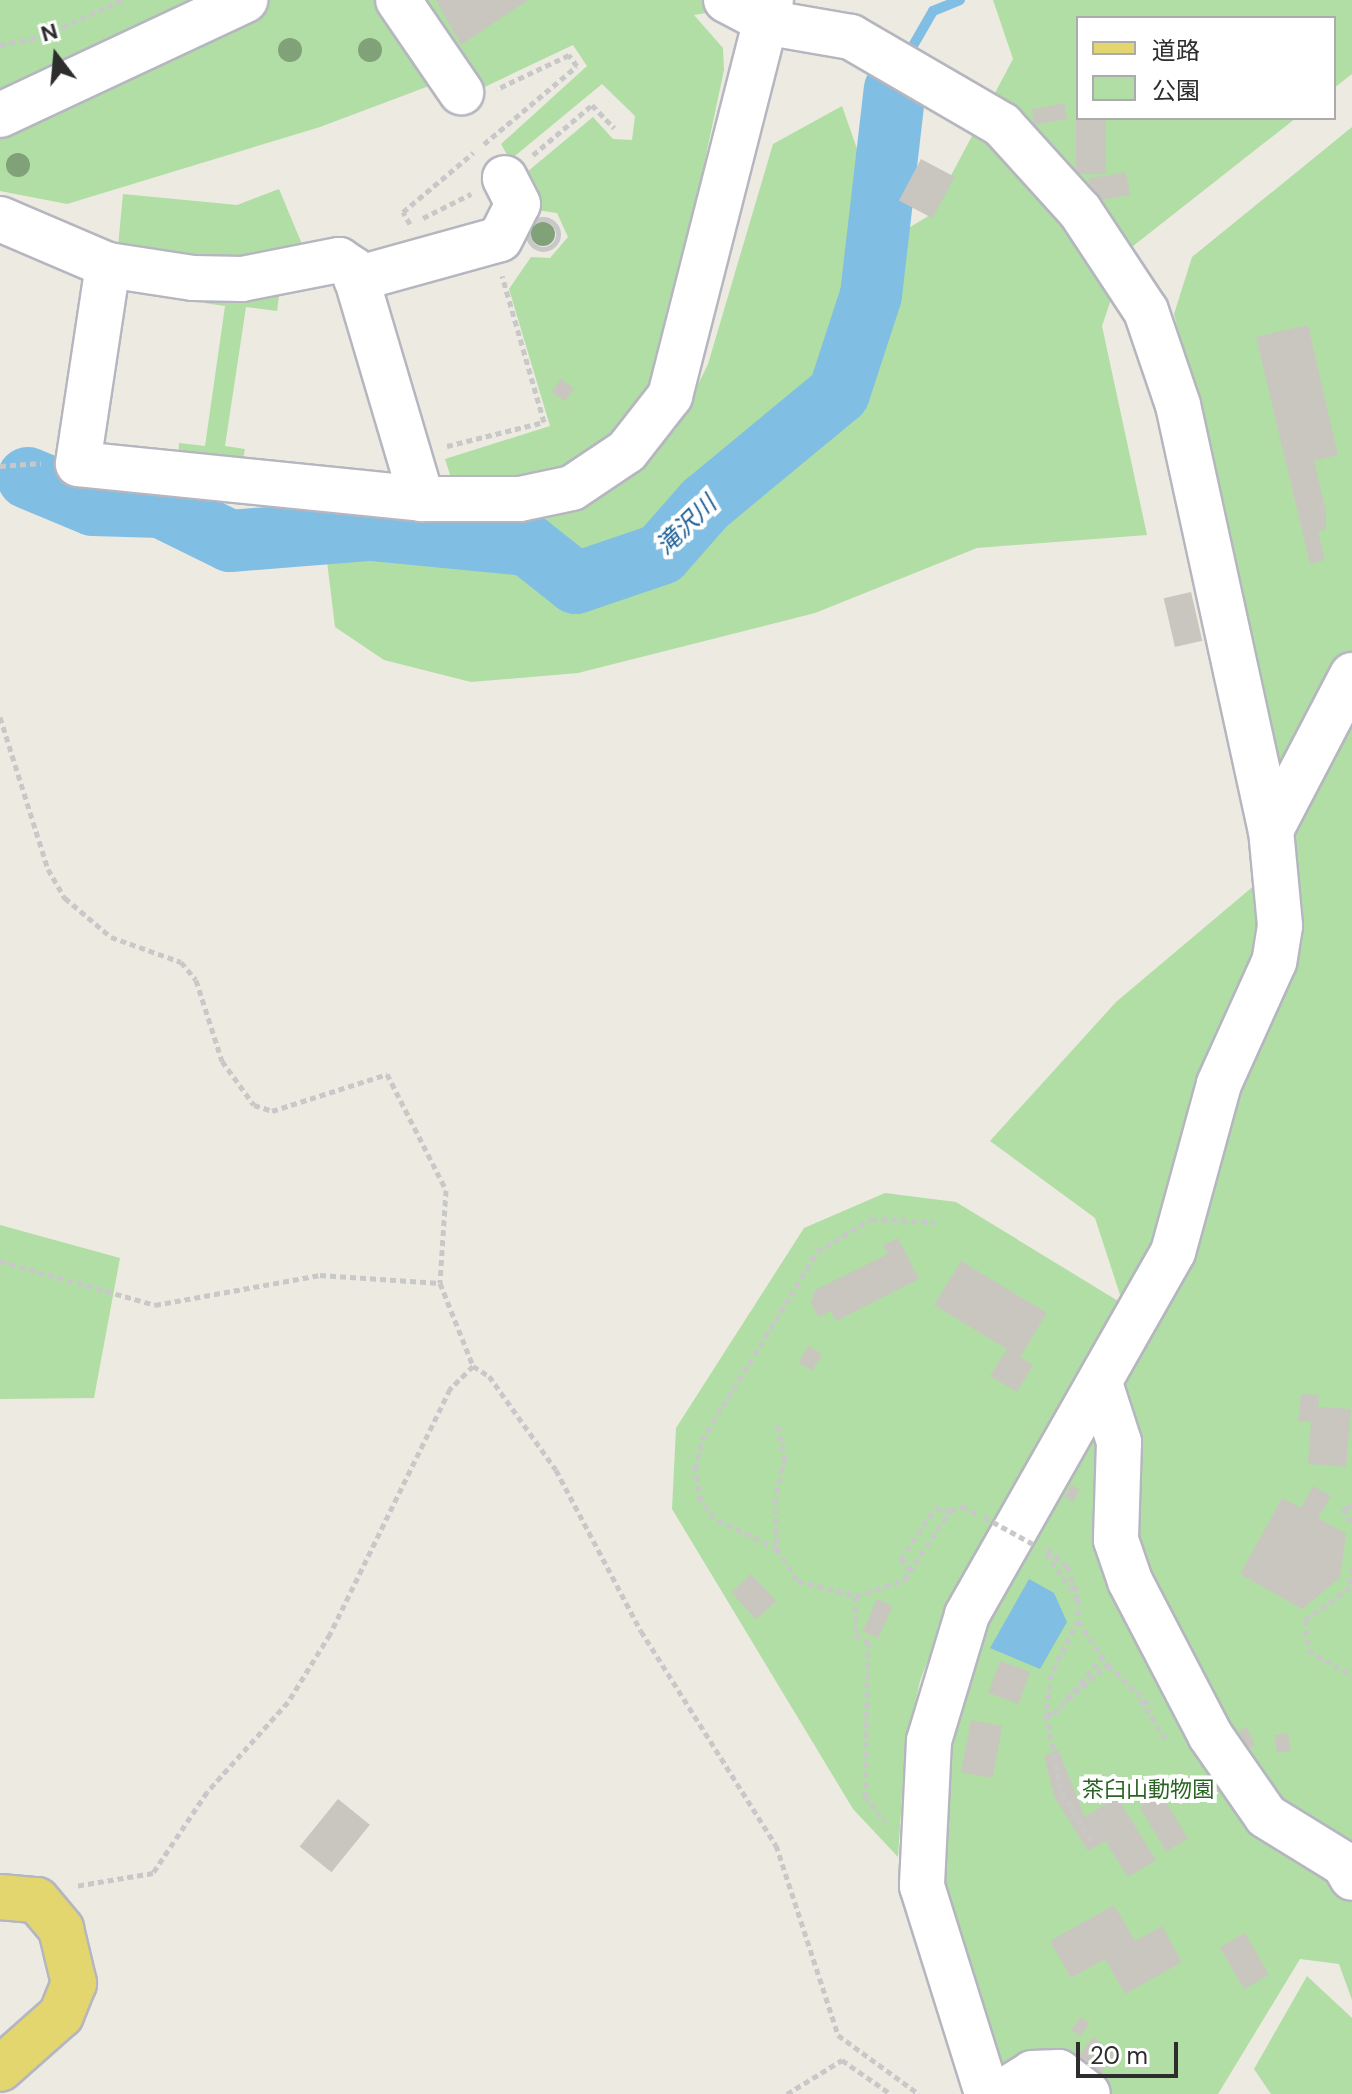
<!DOCTYPE html>
<html>
<head>
<meta charset="utf-8">
<style>
  body { margin:0 }
  #map { position:relative; width:1352px; height:2094px; overflow:hidden; background:#edeae2; font-family:"DM Sans","Noto Sans JP",sans-serif }
  div>[style] { position:absolute }
  .green>* { inset:0; background:#b1dea4 }
  .water>* { inset:0; background:#80bee4 }
  .stream>* { height:10px; margin:-5px; padding:0 5px; transform-origin:5px; border-radius:5px; background:#80bee4 }
  .river>* { height:62px; margin:-31px; padding:0 31px; transform-origin:31px; border-radius:31px; background:#80bee4 }
  .building>* { inset:0; background:#c9c6c0; transform-origin:0 0 }
  .path>* { height:5px; margin-top:-2.5px; transform-origin:0; background:repeating-linear-gradient(90deg,#c8c8c8 0 6px,transparent 0 10px) }
  .path>.ring { margin:-2.5px; padding:0; box-sizing:content-box; background:none; border:5px solid #c8c8c8; border-radius:50% }
  .roads { filter:drop-shadow(2px 0 #b5b6bf) drop-shadow(-2px 0 #b5b6bf) drop-shadow(0 2px #b5b6bf) drop-shadow(0 -2px #b5b6bf) }
  .minor>* { height:44px; margin:-22px; padding:0 22px; transform-origin:22px; border-radius:22px; background:#fff }
  .major>* { height:44px; margin:-22px; padding:0 22px; transform-origin:22px; border-radius:22px; background:#e4d66f }
  .path-bridge>* { height:5px; margin-top:-2.5px; transform-origin:0; background:repeating-linear-gradient(90deg,#c8c8c8 0 6px,transparent 0 10px) }
  .trees>* { width:24px; height:24px; margin:-12px; border-radius:50%; background:#81a178 }
  span { translate:-50% -50%; white-space:nowrap; text-align:center; line-height:1.15; -webkit-text-stroke:8px #fff; paint-order:stroke }
  .park-label { font-size:22px; color:#296522 }
  .water-label { font-size:24px; color:#1b5d94; font-style:italic }
  .legend { position:absolute; left:1076px; top:16px; width:260px; height:104px; box-sizing:border-box; background:#fff; border:2px solid #ababab; margin:0; padding:10px 14px; list-style:none; font-size:24px; color:#2d2d2d }
  .legend li { display:flex; align-items:center; gap:16px; height:40px }
  .legend b { width:40px; border:2px solid #ababab }
  .north { position:absolute; left:16px; top:16px; width:80px; height:80px; -webkit-text-stroke:6px #fff; paint-order:stroke; rotate:344deg; font-size:22px; font-weight:700; line-height:32px; text-align:center; color:#2d2d2d }
  .north::after { content:''; display:block; margin:auto; width:28px; height:36px; background:#2d2d2d; clip-path:polygon(50% 0,100% 100%,50% 72%,0 100%) }
  .scale { position:absolute; left:1076px; top:2042px; width:102px; height:36px; box-sizing:border-box; border:4px solid #2d2d2d; border-top:0; padding-left:10px; font-size:24px; line-height:28px; white-space:nowrap; color:#2d2d2d; -webkit-text-stroke:6px #fff; paint-order:stroke }
</style>
</head>
<body>
<div id="map">
  <div class="green">
    <i style="clip-path:polygon(0 0,730px 0,719px 11px,694px 15px,723px 48px,724px 70px,659px 377px,607px 443px,574px 464px,541px 476px,452px 481px,445px 459px,550px 426px,509px 289px,531px 257px,550px 258px,568px 237px,557px 213px,536px 210px,521px 177px,593px 117px,613px 139px,632px 140px,635px 116px,602px 84px,510px 160px,501px 144px,587px 66px,573px 45px,474px 92px,461px 74px,320px 127px,67px 204px,0 191px)"></i>
    <i style="clip-path:polygon(993px 0,1352px 0,1352px 74px,1334px 88px,1334px 18px,1078px 18px,1078px 118px,1296px 118px,1128px 250px,1102px 326px,1147px 535px,977px 548px,815px 613px,578px 673px,471px 682px,384px 660px,335px 627px,322px 520px,519px 521px,609px 490px,676px 429px,708px 364px,773px 144px,842px 106px,889px 240px,930px 215px,1013px 59px)"></i>
    <i style="clip-path:polygon(1352px 127px,1352px 2000px,1339px 1964px,1300px 1959px,1218px 2094px,1106px 2094px,1000px 2069px,941px 1881px,944px 1747px,958px 1693px,1123px 1306px,951px 1600px,920px 1681px,905px 1751px,898px 1857px,853px 1809px,672px 1509px,676px 1428px,804px 1228px,885px 1193px,956px 1202px,1123px 1304px,1095px 1218px,990px 1141px,1116px 1002px,1282px 862px,1234px 558px,1174px 314px,1192px 257px)"></i>
    <i style="clip-path:polygon(279px 189px,304px 249px,244px 263px,118px 246px,123px 194px,237px 205px)"></i>
    <i style="clip-path:polygon(280px 288px,277px 311px,246px 307px,225px 446px,245px 449px,242px 464px,178px 457px,179px 443px,205px 446px,225px 306px,204px 303px,205px 295px)"></i>
    <i style="clip-path:polygon(0 1225px,120px 1258px,94px 1398px,0 1399px)"></i>
    <i style="clip-path:polygon(1307px 1976px,1352px 2018px,1352px 2094px,1271px 2094px,1254px 2069px)"></i>
  </div>
  <div class="water">
    <i style="clip-path:polygon(1029px 1579px,1054px 1593px,1067px 1622px,1040px 1669px,990px 1648px)"></i>
  </div>
  <div class="stream">
    <i style="left:914px;top:44px;width:38px;rotate:-60deg"></i>
    <i style="left:933px;top:11px;width:29px;rotate:-22deg"></i>
  </div>
  <div class="river">
    <i style="left:28px;top:478px;width:70px;rotate:22.6deg"></i>
    <i style="left:93px;top:505px;width:68px;rotate:1.7deg"></i>
    <i style="left:161px;top:507px;width:77px;rotate:26.2deg"></i>
    <i style="left:230px;top:541px;width:141px;rotate:-4.5deg"></i>
    <i style="left:371px;top:530px;width:158px;rotate:5.5deg"></i>
    <i style="left:528px;top:545px;width:61px;rotate:38.4deg"></i>
    <i style="left:576px;top:583px;width:90px;rotate:-18.8deg"></i>
    <i style="left:661px;top:554px;width:67px;rotate:-48.7deg"></i>
    <i style="left:705px;top:504px;width:174px;rotate:-39.6deg"></i>
    <i style="left:839px;top:393px;width:103px;rotate:-71.9deg"></i>
    <i style="left:871px;top:295px;width:207px;rotate:-83.4deg"></i>
  </div>
  <div class="building">
    <i style="clip-path:polygon(436px 0,528px 0,461px 45px)"></i>
    <i style="left:1064px;top:103px;width:16px;height:33px;rotate:79deg"></i>
    <i style="left:1076px;top:118px;width:30px;height:56px"></i>
    <i style="left:921px;top:159px;width:38px;height:47px;rotate:28deg"></i>
    <i style="left:1126px;top:172px;width:23px;height:38px;rotate:80deg"></i>
    <i style="clip-path:polygon(1308px 325px,1338px 455px,1314px 461px,1326px 511px,1326px 530px,1318px 531px,1325px 560px,1310px 564px,1256px 337px)"></i>
    <i style="left:561px;top:379px;width:16px;height:16px;rotate:35deg"></i>
    <i style="left:1191px;top:592px;width:50px;height:28px;rotate:77deg"></i>
    <i style="clip-path:polygon(898px 1238px,919px 1279px,836px 1321px,831px 1311px,818px 1317px,811px 1303px,815px 1290px,888px 1254px,883px 1245px)"></i>
    <i style="clip-path:polygon(961px 1261px,1047px 1313px,1020px 1357px,1033px 1365px,1017px 1392px,990px 1376px,1007px 1349px,934px 1305px)"></i>
    <i style="left:808px;top:1346px;width:16px;height:19px;rotate:30deg"></i>
    <i style="clip-path:polygon(1301px 1394px,1319px 1395px,1318px 1407px,1351px 1409px,1346px 1467px,1308px 1464px,1311px 1422px,1298px 1421px)"></i>
    <i style="left:1071px;top:1485px;width:10px;height:14px;rotate:29deg"></i>
    <i style="clip-path:polygon(1313px 1486px,1331px 1496px,1318px 1518px,1346px 1534px,1340px 1578px,1302px 1609px,1240px 1574px,1282px 1498px,1301px 1508px)"></i>
    <i style="left:751px;top:1574px;width:37px;height:27px;rotate:47deg"></i>
    <i style="left:877px;top:1599px;width:17px;height:35px;rotate:24deg"></i>
    <i style="left:1000px;top:1661px;width:32px;height:34px;rotate:20deg"></i>
    <i style="left:971px;top:1720px;width:32px;height:53px;rotate:11deg"></i>
    <i style="left:1247px;top:1727px;width:20px;height:9px;rotate:66deg"></i>
    <i style="left:1288px;top:1733px;width:18px;height:14px;rotate:81deg"></i>
    <i style="clip-path:polygon(1058px 1749px,1085px 1817px,1117px 1797px,1156px 1860px,1128px 1877px,1105px 1841px,1088px 1851px,1055px 1798px,1044px 1757px)"></i>
    <i style="left:1161px;top:1794px;width:52px;height:25px;rotate:59deg"></i>
    <i style="left:338px;top:1799px;width:41px;height:61px;rotate:39deg"></i>
    <i style="clip-path:polygon(1114px 1905px,1135px 1941px,1162px 1926px,1182px 1962px,1125px 1994px,1105px 1959px,1071px 1978px,1050px 1941px)"></i>
    <i style="left:1245px;top:1933px;width:48px;height:29px;rotate:60deg"></i>
    <i style="left:1081px;top:2017px;width:11px;height:16px;rotate:38deg"></i>
    <i style="left:1093px;top:2037px;width:28px;height:26px;rotate:38deg"></i>
  </div>
  <div class="path">
    <i style="left:0;top:45px;width:45px;rotate:-11.6deg"></i>
    <i style="left:44px;top:36px;width:86px;rotate:-24.8deg"></i>
    <i style="left:484px;top:144px;width:121px;rotate:-40deg"></i>
    <i style="left:577px;top:66px;width:14px;rotate:-126deg"></i>
    <i style="left:569px;top:55px;width:80px;rotate:154.7deg"></i>
    <i style="left:533px;top:155px;width:77px;rotate:-40.3deg"></i>
    <i style="left:592px;top:105px;width:32px;rotate:46deg"></i>
    <i style="left:423px;top:218px;width:54px;rotate:-26.6deg"></i>
    <i class="ring" style="left:528px;top:219px;width:25px;height:25px"></i>
    <i style="left:410px;top:224px;width:14px;rotate:-120deg"></i>
    <i style="left:403px;top:212px;width:92px;rotate:-40.1deg"></i>
    <i style="left:447px;top:446px;width:100px;rotate:-13.9deg"></i>
    <i style="left:544px;top:422px;width:152px;rotate:-106deg"></i>
    <i style="left:0;top:466px;width:41px;rotate:-4.2deg"></i>
    <i style="left:0;top:717px;width:159px;rotate:72.5deg"></i>
    <i style="left:48px;top:869px;width:34px;rotate:60deg"></i>
    <i style="left:65px;top:898px;width:60px;rotate:40.3deg"></i>
    <i style="left:111px;top:937px;width:74px;rotate:19.7deg"></i>
    <i style="left:181px;top:962px;width:23px;rotate:50deg"></i>
    <i style="left:196px;top:980px;width:85px;rotate:72.2deg"></i>
    <i style="left:222px;top:1061px;width:54px;rotate:54deg"></i>
    <i style="left:254px;top:1105px;width:19px;rotate:18deg"></i>
    <i style="left:272px;top:1111px;width:121px;rotate:-17.8deg"></i>
    <i style="left:387px;top:1074px;width:130px;rotate:63deg"></i>
    <i style="left:446px;top:1190px;width:93px;rotate:93.7deg"></i>
    <i style="left:440px;top:1283px;width:89px;rotate:68.3deg"></i>
    <i style="left:473px;top:1366px;width:33px;rotate:135deg"></i>
    <i style="left:450px;top:1389px;width:273px;rotate:116.1deg"></i>
    <i style="left:330px;top:1634px;width:80px;rotate:121.7deg"></i>
    <i style="left:288px;top:1702px;width:121px;rotate:132deg"></i>
    <i style="left:207px;top:1792px;width:97px;rotate:123.7deg"></i>
    <i style="left:153px;top:1873px;width:79px;rotate:170.5deg"></i>
    <i style="left:0;top:1261px;width:161px;rotate:15.8deg"></i>
    <i style="left:155px;top:1305px;width:168px;rotate:-10.3deg"></i>
    <i style="left:320px;top:1275px;width:120px;rotate:3.8deg"></i>
    <i style="left:473px;top:1366px;width:19px;rotate:32deg"></i>
    <i style="left:489px;top:1376px;width:115px;rotate:54.5deg"></i>
    <i style="left:556px;top:1470px;width:182px;rotate:62.2deg"></i>
    <i style="left:641px;top:1631px;width:253px;rotate:57.8deg"></i>
    <i style="left:776px;top:1845px;width:200px;rotate:71.9deg"></i>
    <i style="left:838px;top:2035px;width:100px;rotate:36.1deg"></i>
    <i style="left:777px;top:1425px;width:34px;rotate:76deg"></i>
    <i style="left:785px;top:1458px;width:41px;rotate:104deg"></i>
    <i style="left:775px;top:1498px;width:51px;rotate:87.8deg"></i>
    <i style="left:777px;top:1549px;width:38px;rotate:57deg"></i>
    <i style="left:798px;top:1581px;width:60px;rotate:14.5deg"></i>
    <i style="left:856px;top:1596px;width:51px;rotate:-18.4deg"></i>
    <i style="left:904px;top:1580px;width:83px;rotate:-56.3deg"></i>
    <i style="left:950px;top:1511px;width:13px;rotate:-23deg"></i>
    <i style="left:962px;top:1506px;width:19px;rotate:28deg"></i>
    <i style="left:1352px;top:1506px;width:9px;rotate:167deg"></i>
    <i style="left:1343px;top:1508px;width:18px;rotate:61deg"></i>
    <i style="left:777px;top:1549px;width:70px;rotate:-153.8deg"></i>
    <i style="left:714px;top:1518px;width:21px;rotate:-127deg"></i>
    <i style="left:701px;top:1501px;width:33px;rotate:-101deg"></i>
    <i style="left:695px;top:1469px;width:30px;rotate:-76deg"></i>
    <i style="left:702px;top:1440px;width:220px;rotate:-58.5deg"></i>
    <i style="left:817px;top:1252px;width:63px;rotate:-31.4deg"></i>
    <i style="left:871px;top:1219px;width:64px;rotate:2.7deg"></i>
    <i style="left:1047px;top:1549px;width:26px;rotate:40deg"></i>
    <i style="left:1067px;top:1566px;width:30px;rotate:70deg"></i>
    <i style="left:1046px;top:1553px;width:56px;rotate:55.2deg"></i>
    <i style="left:1078px;top:1599px;width:21px;rotate:90deg"></i>
    <i style="left:1078px;top:1620px;width:60px;rotate:116.6deg"></i>
    <i style="left:1051px;top:1674px;width:40px;rotate:97.1deg"></i>
    <i style="left:1046px;top:1714px;width:8px"></i>
    <i style="left:1054px;top:1714px;width:75px;rotate:-49.3deg"></i>
    <i style="left:1352px;top:1568px;width:19px;rotate:96deg"></i>
    <i style="left:1350px;top:1587px;width:56px;rotate:143.7deg"></i>
    <i style="left:1305px;top:1620px;width:30px;rotate:84deg"></i>
    <i style="left:1308px;top:1650px;width:51px;rotate:30.6deg"></i>
    <i style="left:910px;top:1571px;width:15px;rotate:-127deg"></i>
    <i style="left:901px;top:1559px;width:61px;rotate:-56.3deg"></i>
    <i style="left:935px;top:1508px;width:15px;rotate:11deg"></i>
    <i style="left:856px;top:1596px;width:39px;rotate:91deg"></i>
    <i style="left:855px;top:1635px;width:15px;rotate:28deg"></i>
    <i style="left:868px;top:1642px;width:154px;rotate:91.1deg"></i>
    <i style="left:865px;top:1796px;width:33px;rotate:52deg"></i>
    <i style="left:1078px;top:1621px;width:53px;rotate:55.7deg"></i>
    <i style="left:1108px;top:1665px;width:61px;rotate:43.7deg"></i>
    <i style="left:1067px;top:1700px;width:54px;rotate:-40.5deg"></i>
    <i style="left:1140px;top:1700px;width:45px;rotate:56.7deg"></i>
    <i style="left:1046px;top:1714px;width:81px;rotate:78.6deg"></i>
    <i style="left:1062px;top:1793px;width:57px;rotate:58.5deg"></i>
    <i style="left:787px;top:2094px;width:65px;rotate:-31.7deg"></i>
    <i style="left:842px;top:2060px;width:60px;rotate:34.8deg"></i>
  </div>
  <div class="roads">
    <div class="minor">
      <i style="left:398px;top:0;width:112px;rotate:55.6deg"></i>
      <i style="left:726px;top:0;width:50px;rotate:27.6deg"></i>
      <i style="left:770px;top:23px;width:82px;rotate:9.8deg"></i>
      <i style="left:851px;top:37px;width:175px;rotate:30.2deg"></i>
      <i style="left:1002px;top:125px;width:116px;rotate:47.8deg"></i>
      <i style="left:1080px;top:211px;width:120px;rotate:56.6deg"></i>
      <i style="left:1146px;top:311px;width:99px;rotate:71.2deg"></i>
      <i style="left:1178px;top:405px;width:435px;rotate:77.7deg"></i>
      <i style="left:1271px;top:830px;width:96px;rotate:84.6deg"></i>
      <i style="left:1280px;top:926px;width:36px;rotate:99deg"></i>
      <i style="left:1274px;top:962px;width:134px;rotate:114.3deg"></i>
      <i style="left:1219px;top:1084px;width:174px;rotate:105.3deg"></i>
      <i style="left:1173px;top:1252px;width:417px;rotate:119.6deg"></i>
      <i style="left:967px;top:1615px;width:132px;rotate:106.8deg"></i>
      <i style="left:929px;top:1741px;width:145px;rotate:92.8deg"></i>
      <i style="left:922px;top:1886px;width:218px;rotate:72.6deg"></i>
      <i style="left:0;top:115px;width:271px;rotate:-25.1deg"></i>
      <i style="left:0;top:219px;width:117px;rotate:23.1deg"></i>
      <i style="left:108px;top:265px;width:86px;rotate:8.7deg"></i>
      <i style="left:193px;top:278px;width:49px;rotate:1.2deg"></i>
      <i style="left:242px;top:279px;width:99px;rotate:-11.1deg"></i>
      <i style="left:339px;top:260px;width:18px;rotate:34deg"></i>
      <i style="left:354px;top:270px;width:239px;rotate:73.5deg"></i>
      <i style="left:108px;top:265px;width:201px;rotate:98.6deg"></i>
      <i style="left:78px;top:464px;width:346px;rotate:5.8deg"></i>
      <i style="left:422px;top:499px;width:98px"></i>
      <i style="left:520px;top:499px;width:53px;rotate:-11.9deg"></i>
      <i style="left:572px;top:488px;width:66px;rotate:-33.9deg"></i>
      <i style="left:627px;top:451px;width:70px;rotate:-52deg"></i>
      <i style="left:670px;top:396px;width:409px;rotate:-75.7deg"></i>
      <i style="left:356px;top:279px;width:149px;rotate:-15.5deg"></i>
      <i style="left:500px;top:239px;width:39px;rotate:-63deg"></i>
      <i style="left:518px;top:204px;width:29px;rotate:-117deg"></i>
      <i style="left:1271px;top:830px;width:175px;rotate:-62.4deg"></i>
      <i style="left:1100px;top:1383px;width:62px;rotate:72.1deg"></i>
      <i style="left:1119px;top:1442px;width:98px;rotate:91.8deg"></i>
      <i style="left:1116px;top:1540px;width:43px;rotate:71.1deg"></i>
      <i style="left:1130px;top:1581px;width:174px;rotate:62.5deg"></i>
      <i style="left:1210px;top:1735px;width:98px;rotate:55.3deg"></i>
      <i style="left:1266px;top:1816px;width:92px;rotate:31.6deg"></i>
      <i style="left:1344px;top:1864px;width:16px;rotate:60deg"></i>
      <i style="left:999px;top:2094px;width:39px;rotate:-32deg"></i>
      <i style="left:1032px;top:2073px;width:27px;rotate:-2deg"></i>
      <i style="left:1059px;top:2072px;width:36px;rotate:37deg"></i>
    </div>
    <div class="major">
      <i style="left:0;top:1897px;width:37px;rotate:5deg"></i>
      <i style="left:37px;top:1900px;width:38px;rotate:50deg"></i>
      <i style="left:61px;top:1929px;width:56px;rotate:76.5deg"></i>
      <i style="left:74px;top:1983px;width:35px;rotate:112deg"></i>
      <i style="left:61px;top:2015px;width:81px;rotate:138.5deg"></i>
    </div>
  </div>
  <div class="path-bridge">
    <i style="left:984px;top:1517px;width:58px;rotate:28.8deg"></i>
  </div>
  <div class="trees">
    <i style="left:290px;top:50px"></i>
    <i style="left:370px;top:50px"></i>
    <i style="left:18px;top:165px"></i>
    <i style="left:543px;top:234px"></i>
  </div>
  <div class="park-label">
    <span style="left:1148px;top:1790px">茶臼山動物園</span>
  </div>
  <div class="water-label">
    <span style="left:686px;top:525px;rotate:-44deg">滝沢川</span>
  </div>
  <ul class="legend">
  <li><b style="height:10px;background:#e4d66f"></b>道路</li>
  <li><b style="height:22px;background:#b1dea4"></b>公園</li>
  </ul>
  <div class="north">N</div>
  <div class="scale">20 m</div>
</div>
</body>
</html>
